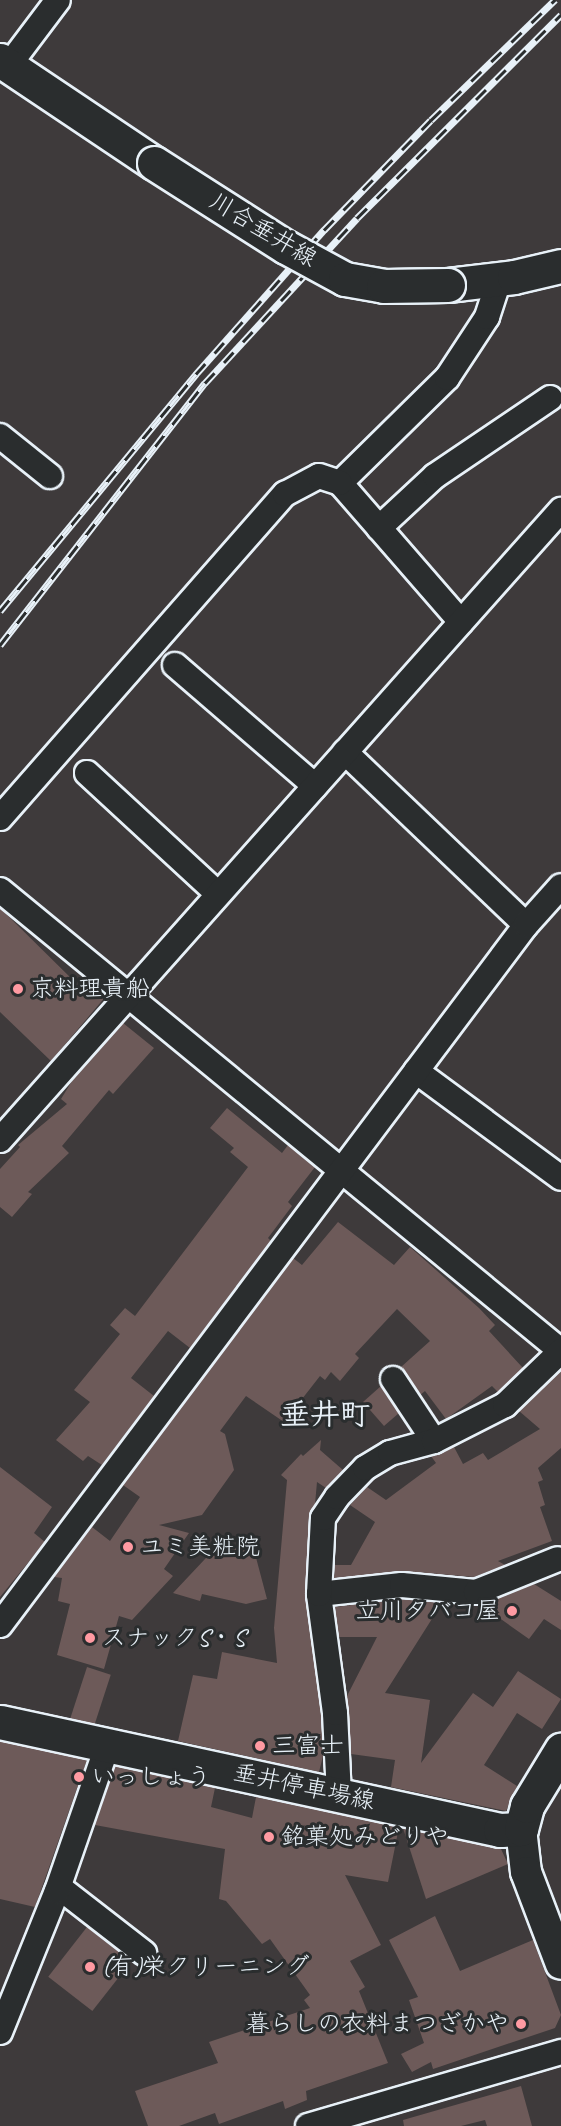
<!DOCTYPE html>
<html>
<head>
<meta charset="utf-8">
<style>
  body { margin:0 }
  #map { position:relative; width:561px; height:2126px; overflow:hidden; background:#3e3a3b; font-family:Caveat,"Klee One",sans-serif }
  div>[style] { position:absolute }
  .building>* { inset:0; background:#6d5a59; transform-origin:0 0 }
  .roads { filter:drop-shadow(2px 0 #e8f1f8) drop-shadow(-2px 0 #e8f1f8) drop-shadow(0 2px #e8f1f8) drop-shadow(0 -2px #e8f1f8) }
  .minor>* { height:24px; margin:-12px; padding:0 12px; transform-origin:12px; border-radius:12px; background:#2a2d2e }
  .tertiary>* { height:30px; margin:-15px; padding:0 15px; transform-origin:15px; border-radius:15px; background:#2a2d2e }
  .secondary>* { height:33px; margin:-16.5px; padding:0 16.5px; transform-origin:16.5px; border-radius:16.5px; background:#2a2d2e }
  .rail>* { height:7px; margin-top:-3.5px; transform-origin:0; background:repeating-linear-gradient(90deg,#2a2d2e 0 14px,#e8f1f8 0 28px); box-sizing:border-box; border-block:2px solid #e8f1f8 }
  .bridges { filter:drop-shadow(2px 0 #e8f1f8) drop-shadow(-2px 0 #e8f1f8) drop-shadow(0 2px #e8f1f8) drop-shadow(0 -2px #e8f1f8) }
  .secondary-bridge>* { height:33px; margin:-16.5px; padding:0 16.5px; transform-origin:16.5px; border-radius:16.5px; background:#2a2d2e }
  .dots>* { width:16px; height:16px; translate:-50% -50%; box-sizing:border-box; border:3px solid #2a2d2e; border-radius:50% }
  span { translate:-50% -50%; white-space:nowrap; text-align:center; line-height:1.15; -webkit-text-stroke:6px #2a2d2e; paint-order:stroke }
  .street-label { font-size:24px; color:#e8f1f8 }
  .poi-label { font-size:24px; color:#e8f1f8 }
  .left { translate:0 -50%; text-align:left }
  .right { translate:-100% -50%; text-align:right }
  .district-label { font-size:30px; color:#e8f1f8; font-weight:700 }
</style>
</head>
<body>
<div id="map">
  <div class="building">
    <i style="clip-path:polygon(0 908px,79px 986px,85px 978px,106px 996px,51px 1061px,0 1012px)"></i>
    <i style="clip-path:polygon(123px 1023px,154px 1048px,113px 1094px,109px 1090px,62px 1146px,69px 1153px,28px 1192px,32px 1194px,12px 1217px,0 1207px,0 1169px,20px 1147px,18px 1145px,67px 1104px,61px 1099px,72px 1081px)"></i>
    <i style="clip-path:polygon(227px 1108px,282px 1153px,288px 1145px,315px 1167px,288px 1202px,292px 1206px,268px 1238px,271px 1241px,190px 1348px,168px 1331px,131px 1378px,154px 1396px,102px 1465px,88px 1456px,83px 1461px,56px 1440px,90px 1402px,74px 1390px,120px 1334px,110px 1325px,125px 1308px,135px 1316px,248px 1167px,230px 1152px,234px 1148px,210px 1128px)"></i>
    <i style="clip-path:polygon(338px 1222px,394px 1265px,410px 1247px,479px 1308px,495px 1325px,489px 1331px,523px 1368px,498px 1392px,492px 1386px,446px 1419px,425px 1391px,420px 1395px,401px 1367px,430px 1341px,397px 1309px,355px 1354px,359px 1358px,340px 1381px,331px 1372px,325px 1380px,320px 1376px,284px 1422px,246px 1396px,220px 1431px,225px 1434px,234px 1470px,202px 1515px,159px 1525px,189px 1533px,164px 1569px,173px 1576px,132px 1620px,119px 1616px,104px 1669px,57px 1655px,70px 1604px,58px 1601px,62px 1578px,54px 1577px,92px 1527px,110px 1541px,140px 1497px,123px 1485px,293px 1258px,302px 1265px)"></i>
    <i style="clip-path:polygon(561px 1371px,561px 1448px,538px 1468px,543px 1480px,538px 1482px,545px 1505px,540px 1507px,552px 1541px,498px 1561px,505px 1565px,474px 1577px,403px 1571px,334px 1578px,335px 1565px,351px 1565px,375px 1522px,350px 1505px,367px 1487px,386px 1500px,436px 1463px,431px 1456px,454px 1447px,463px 1464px,483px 1453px,488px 1460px,540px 1429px,519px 1411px)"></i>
    <i style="clip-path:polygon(381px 1386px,399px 1413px,384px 1426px,363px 1402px)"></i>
    <i style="clip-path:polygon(321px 1440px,320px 1450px,343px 1470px,326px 1488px,317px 1482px,315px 1504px,309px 1517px,305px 1595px,321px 1714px,323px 1756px,319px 1772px,178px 1741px,193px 1675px,217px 1679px,222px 1652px,277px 1663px,274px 1628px,287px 1480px,281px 1475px,301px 1454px,303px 1456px)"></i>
    <i style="clip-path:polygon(0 1467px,52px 1507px,34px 1533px,45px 1542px,0 1597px)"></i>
    <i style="clip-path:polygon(221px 1542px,254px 1550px,267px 1599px,246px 1604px,202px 1594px,200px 1601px,173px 1593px)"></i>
    <i style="clip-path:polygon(534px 1584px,561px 1601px,561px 1630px,544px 1619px,529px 1639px,481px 1605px)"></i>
    <i style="clip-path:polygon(402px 1599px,442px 1603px,385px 1693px,430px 1700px,421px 1763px,473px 1693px,493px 1707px,518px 1671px,561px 1699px,542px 1729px,517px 1713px,484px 1765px,517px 1786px,506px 1811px,391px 1787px,395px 1760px,351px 1754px,347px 1696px,377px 1637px,339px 1637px,335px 1607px)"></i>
    <i style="left:87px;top:1667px;width:25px;height:54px;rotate:18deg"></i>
    <i style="clip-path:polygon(0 1741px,87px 1760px,35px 1907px,0 1899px)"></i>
    <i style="clip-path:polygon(115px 1766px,215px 1788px,211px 1807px,252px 1818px,256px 1797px,399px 1827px,388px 1882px,345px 1875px,381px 1945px,350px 1961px,365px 1987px,359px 1991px,388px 2063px,306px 2091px,307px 2100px,285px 2109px,283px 2101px,219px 2124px,215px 2113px,179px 2126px,148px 2126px,135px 2091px,218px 2063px,209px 2042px,310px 2008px,304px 2000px,310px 1995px,270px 1939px,262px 1944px,226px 1901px,219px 1899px,225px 1849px,95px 1825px)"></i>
    <i style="clip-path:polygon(403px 1828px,501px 1849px,508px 1864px,426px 1899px)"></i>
    <i style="clip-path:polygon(435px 1916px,460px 1971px,533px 1940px,561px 2015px,555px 2028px,433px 2069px,431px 2062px,412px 2072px,401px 2054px,424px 2043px,409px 2000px,418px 1997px,389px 1940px)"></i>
    <i style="left:87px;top:1927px;width:56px;height:63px;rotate:38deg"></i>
    <i style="clip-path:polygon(521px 2086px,532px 2126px,487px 2126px,485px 2120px,461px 2126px,404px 2126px,403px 2120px)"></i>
  </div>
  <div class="roads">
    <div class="minor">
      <i style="left:9px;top:65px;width:81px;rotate:-53deg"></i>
      <i style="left:0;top:436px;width:64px;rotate:38.7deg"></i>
      <i style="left:379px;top:528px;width:76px;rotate:-42.9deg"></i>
      <i style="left:435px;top:476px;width:139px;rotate:-34.1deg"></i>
      <i style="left:461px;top:622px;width:184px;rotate:-131deg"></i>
      <i style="left:340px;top:483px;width:150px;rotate:-44.5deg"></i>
      <i style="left:447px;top:378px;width:73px;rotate:-56.7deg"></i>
      <i style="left:487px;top:317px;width:40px;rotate:-72deg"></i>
      <i style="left:175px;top:665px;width:185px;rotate:40.8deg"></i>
      <i style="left:345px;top:752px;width:250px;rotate:43.7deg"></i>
      <i style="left:87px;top:773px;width:178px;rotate:42.7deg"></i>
      <i style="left:0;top:818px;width:432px;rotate:-48.7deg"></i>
      <i style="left:285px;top:494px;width:38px;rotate:-28deg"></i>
      <i style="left:319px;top:476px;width:22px;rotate:18deg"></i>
      <i style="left:0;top:890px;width:726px;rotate:39.41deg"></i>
      <i style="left:416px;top:1071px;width:180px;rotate:36.4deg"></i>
      <i style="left:0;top:1140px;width:844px;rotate:-48.32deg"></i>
      <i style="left:393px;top:1379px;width:74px;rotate:56.5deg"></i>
      <i style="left:319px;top:1594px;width:83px;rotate:-6.2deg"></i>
      <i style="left:402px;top:1585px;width:74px;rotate:5.4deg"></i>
      <i style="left:476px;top:1592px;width:88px;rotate:-21.9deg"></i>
      <i style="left:0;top:1625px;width:876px;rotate:-53.08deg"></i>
      <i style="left:526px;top:925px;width:52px;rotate:-48.1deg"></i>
      <i style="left:339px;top:1795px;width:82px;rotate:-92.8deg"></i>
      <i style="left:335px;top:1713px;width:120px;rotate:-97.7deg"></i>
      <i style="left:319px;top:1594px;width:76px;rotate:-87deg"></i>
      <i style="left:323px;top:1518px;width:25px;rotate:-56deg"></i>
      <i style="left:337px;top:1497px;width:40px;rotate:-46deg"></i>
      <i style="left:365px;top:1468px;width:29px;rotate:-31deg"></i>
      <i style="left:390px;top:1453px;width:46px;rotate:-15.3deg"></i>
      <i style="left:434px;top:1441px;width:80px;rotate:-26.9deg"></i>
      <i style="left:505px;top:1405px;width:78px;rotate:-44deg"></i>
      <i style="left:59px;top:1887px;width:108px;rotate:37.8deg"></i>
      <i style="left:0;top:2032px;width:152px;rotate:-68deg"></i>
      <i style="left:57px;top:1891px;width:156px;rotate:-70.9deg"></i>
      <i style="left:308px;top:2126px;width:264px;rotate:-16.3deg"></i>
    </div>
    <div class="tertiary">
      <i style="left:521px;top:1829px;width:43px;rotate:83.4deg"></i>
      <i style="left:526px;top:1872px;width:98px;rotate:69.2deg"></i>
    </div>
    <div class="secondary">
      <i style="left:0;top:60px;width:185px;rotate:33.8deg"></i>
      <i style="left:448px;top:285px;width:66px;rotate:-6.9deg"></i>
      <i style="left:514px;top:277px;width:48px;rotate:-13.2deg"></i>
      <i style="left:0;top:1722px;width:512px;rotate:12.19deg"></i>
      <i style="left:500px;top:1830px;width:21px;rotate:-3deg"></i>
      <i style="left:521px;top:1829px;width:24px;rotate:-75deg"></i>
      <i style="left:527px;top:1806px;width:66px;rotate:-58.7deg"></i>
    </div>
  </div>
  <div class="rail">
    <i style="left:0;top:611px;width:308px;rotate:-50.4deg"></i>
    <i style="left:196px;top:374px;width:193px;rotate:-48.4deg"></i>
    <i style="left:324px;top:230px;width:153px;rotate:-45.8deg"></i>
    <i style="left:431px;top:120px;width:173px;rotate:-44.1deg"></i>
    <i style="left:0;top:645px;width:333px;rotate:-52deg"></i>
    <i style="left:205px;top:383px;width:224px;rotate:-47.3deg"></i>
    <i style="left:357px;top:218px;width:288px;rotate:-44.9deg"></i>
  </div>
  <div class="bridges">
    <div class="secondary-bridge">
      <i style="left:154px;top:163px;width:156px;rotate:32.5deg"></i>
      <i style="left:286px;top:247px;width:67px;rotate:28.5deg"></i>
      <i style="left:345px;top:279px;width:39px;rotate:10deg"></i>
      <i style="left:383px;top:286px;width:65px;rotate:-0.9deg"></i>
    </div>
  </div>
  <div class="dots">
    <i style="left:18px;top:989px;background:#ff9aa2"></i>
    <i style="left:128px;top:1547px;background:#ff9aa2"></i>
    <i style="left:512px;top:1611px;background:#ff9aa2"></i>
    <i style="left:90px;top:1638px;background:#ff9aa2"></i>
    <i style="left:260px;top:1746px;background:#ff9aa2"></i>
    <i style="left:79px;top:1777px;background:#ff9aa2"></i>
    <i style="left:269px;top:1837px;background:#ff9aa2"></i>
    <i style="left:90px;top:1967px;background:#ff9aa2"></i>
    <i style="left:521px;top:2024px;background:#ff9aa2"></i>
  </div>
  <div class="street-label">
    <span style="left:263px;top:230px;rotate:31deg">川合垂井線</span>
    <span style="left:304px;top:1787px;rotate:12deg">垂井停車場線</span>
  </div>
  <div class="poi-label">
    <span class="left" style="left:30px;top:989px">京料理貴船</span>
    <span class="left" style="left:140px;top:1547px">ユミ美粧院</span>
    <span class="right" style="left:500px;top:1611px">立川タバコ屋</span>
    <span class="left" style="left:102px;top:1638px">スナックS・S</span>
    <span class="left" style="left:272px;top:1746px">三富士</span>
    <span class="left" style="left:91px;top:1777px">いっしょう</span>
    <span class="left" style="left:281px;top:1837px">銘菓処みどりや</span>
    <span class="left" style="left:102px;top:1967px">(有)栄クリーニング</span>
    <span class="right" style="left:509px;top:2024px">暮らしの衣料まつざかや</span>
  </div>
  <div class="district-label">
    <span style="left:325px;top:1414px">垂井町</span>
  </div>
</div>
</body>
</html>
